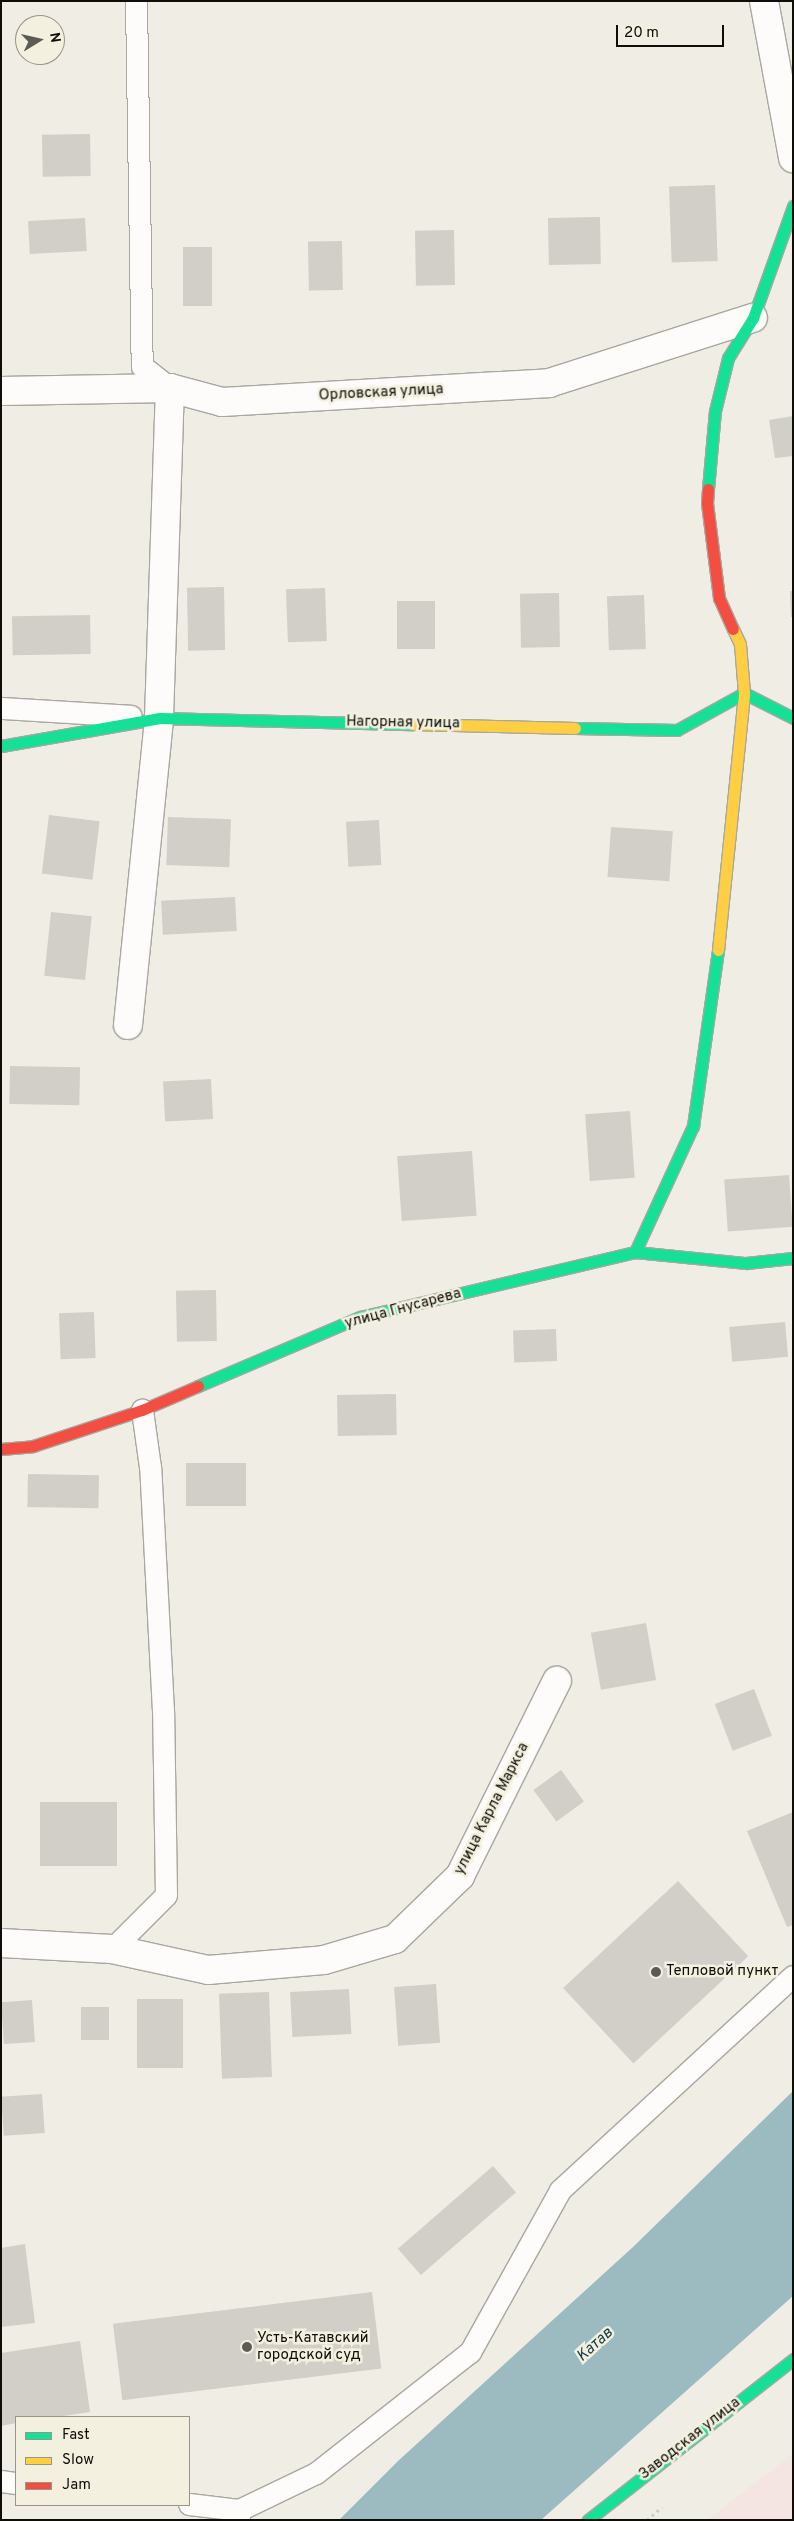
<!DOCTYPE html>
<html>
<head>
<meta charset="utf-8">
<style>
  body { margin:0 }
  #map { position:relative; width:794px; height:2521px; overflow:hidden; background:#efede4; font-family:Overpass,sans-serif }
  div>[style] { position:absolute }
  .industrial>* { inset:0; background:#f4e5e2 }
  .water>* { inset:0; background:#9cbbc1 }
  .building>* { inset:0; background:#d1cfc8; transform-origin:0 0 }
  .path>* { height:3px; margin-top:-1.5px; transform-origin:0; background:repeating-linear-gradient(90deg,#cececb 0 2.5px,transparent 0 6.5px) }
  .roads { filter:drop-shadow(1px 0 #a8a7a0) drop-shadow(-1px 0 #a8a7a0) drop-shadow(0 1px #a8a7a0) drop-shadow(0 -1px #a8a7a0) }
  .lane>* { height:21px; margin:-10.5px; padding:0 10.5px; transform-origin:10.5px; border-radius:10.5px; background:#fdfcfb }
  .street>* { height:28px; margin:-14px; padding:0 14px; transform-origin:14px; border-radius:14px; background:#fdfcfb }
  .fast>* { height:11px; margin:-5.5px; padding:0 5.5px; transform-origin:5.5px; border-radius:5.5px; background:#16e098 }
  .slow>* { height:11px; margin:-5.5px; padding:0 5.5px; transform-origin:5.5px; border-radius:5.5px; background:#ffcf43 }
  .jam>* { height:11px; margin:-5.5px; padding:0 5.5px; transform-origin:5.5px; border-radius:5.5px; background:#f24e42 }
  .dots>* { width:14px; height:14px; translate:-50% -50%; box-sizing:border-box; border:2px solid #f4f0df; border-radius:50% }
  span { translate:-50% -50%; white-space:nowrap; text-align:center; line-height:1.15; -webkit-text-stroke:5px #f4f0df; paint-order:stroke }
  .street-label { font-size:15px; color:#0e0d08 }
  .poi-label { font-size:15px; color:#0e0d08 }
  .left { translate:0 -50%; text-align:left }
  .water-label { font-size:16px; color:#133d47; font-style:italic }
  .frame { position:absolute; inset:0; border:2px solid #0e0d08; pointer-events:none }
  .legend { position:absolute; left:15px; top:2416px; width:175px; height:90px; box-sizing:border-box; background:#f4f0df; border:1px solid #989589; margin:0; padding:6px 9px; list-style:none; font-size:15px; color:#0e0d08 }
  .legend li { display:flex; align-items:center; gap:10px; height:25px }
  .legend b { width:25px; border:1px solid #989589 }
  .north { position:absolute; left:15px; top:15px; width:50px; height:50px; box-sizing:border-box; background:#f4f0df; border:1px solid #989589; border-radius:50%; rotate:81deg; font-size:14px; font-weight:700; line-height:20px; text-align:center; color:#0e0d08 }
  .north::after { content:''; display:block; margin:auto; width:18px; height:22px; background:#5d5b55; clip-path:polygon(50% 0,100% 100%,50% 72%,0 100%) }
  .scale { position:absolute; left:616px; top:25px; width:108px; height:22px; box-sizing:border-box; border:2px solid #0e0d08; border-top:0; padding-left:6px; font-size:15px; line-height:18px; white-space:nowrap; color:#0e0d08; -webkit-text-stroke:4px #f4f0df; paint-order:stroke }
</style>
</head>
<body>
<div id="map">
  <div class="industrial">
    <i style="clip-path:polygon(793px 2454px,793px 2520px,707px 2520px)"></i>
  </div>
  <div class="water">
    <i style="clip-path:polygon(793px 2091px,793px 2296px,541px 2520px,339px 2520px,398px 2461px,633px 2247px)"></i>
  </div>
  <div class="building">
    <i style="left:90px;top:134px;width:42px;height:48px;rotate:89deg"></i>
    <i style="left:715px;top:185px;width:76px;height:46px;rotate:88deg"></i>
    <i style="left:600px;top:217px;width:47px;height:52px;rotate:89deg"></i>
    <i style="left:85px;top:218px;width:33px;height:57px;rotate:87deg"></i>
    <i style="left:454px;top:230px;width:55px;height:39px;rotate:89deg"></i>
    <i style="left:342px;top:241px;width:49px;height:34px;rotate:89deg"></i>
    <i style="left:183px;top:247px;width:29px;height:59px"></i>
    <i style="clip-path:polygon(793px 416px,793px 456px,775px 458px,769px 420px)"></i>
    <i style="left:224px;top:587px;width:63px;height:37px;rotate:89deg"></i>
    <i style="left:325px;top:588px;width:53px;height:39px;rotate:88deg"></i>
    <i style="clip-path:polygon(790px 591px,793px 591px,793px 617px,791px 617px)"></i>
    <i style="left:559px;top:593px;width:54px;height:39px;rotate:89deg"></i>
    <i style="left:644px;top:595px;width:54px;height:37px;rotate:88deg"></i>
    <i style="left:435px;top:601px;width:48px;height:38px;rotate:90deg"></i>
    <i style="left:90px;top:615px;width:39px;height:78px;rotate:89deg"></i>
    <i style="left:49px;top:815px;width:51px;height:59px;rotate:7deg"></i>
    <i style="left:168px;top:817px;width:63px;height:48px;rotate:2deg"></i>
    <i style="left:379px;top:820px;width:45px;height:33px;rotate:87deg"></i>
    <i style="left:611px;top:827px;width:62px;height:50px;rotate:4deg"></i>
    <i style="left:235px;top:897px;width:34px;height:74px;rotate:87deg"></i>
    <i style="left:51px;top:912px;width:41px;height:64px;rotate:6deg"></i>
    <i style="left:10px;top:1066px;width:70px;height:38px;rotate:1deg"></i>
    <i style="left:211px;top:1079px;width:40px;height:48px;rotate:87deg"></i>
    <i style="left:630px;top:1111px;width:67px;height:45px;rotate:86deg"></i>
    <i style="left:472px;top:1151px;width:65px;height:75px;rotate:86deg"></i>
    <i style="left:789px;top:1175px;width:52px;height:65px;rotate:86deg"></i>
    <i style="left:216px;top:1290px;width:51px;height:40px;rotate:89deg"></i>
    <i style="left:94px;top:1312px;width:46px;height:35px;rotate:88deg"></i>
    <i style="left:785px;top:1322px;width:35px;height:56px;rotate:85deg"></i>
    <i style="left:556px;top:1329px;width:32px;height:43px;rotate:88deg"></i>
    <i style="left:396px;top:1394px;width:41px;height:59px;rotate:89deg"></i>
    <i style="left:246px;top:1463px;width:43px;height:60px;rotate:90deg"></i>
    <i style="left:28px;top:1474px;width:71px;height:33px;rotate:1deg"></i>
    <i style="left:646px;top:1623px;width:58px;height:56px;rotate:80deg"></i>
    <i style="left:754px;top:1689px;width:50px;height:42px;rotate:69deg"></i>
    <i style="left:561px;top:1770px;width:39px;height:34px;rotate:54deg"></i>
    <i style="left:40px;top:1802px;width:77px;height:64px"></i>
    <i style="clip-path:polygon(793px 1812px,793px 1925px,787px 1927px,747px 1831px)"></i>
    <i style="left:678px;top:1881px;width:103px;height:157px;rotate:47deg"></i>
    <i style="left:436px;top:1984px;width:59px;height:42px;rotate:86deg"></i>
    <i style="left:349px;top:1989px;width:45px;height:59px;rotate:87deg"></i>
    <i style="left:269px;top:1992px;width:85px;height:50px;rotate:88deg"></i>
    <i style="left:137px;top:1999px;width:46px;height:69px"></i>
    <i style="left:32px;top:2000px;width:42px;height:31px;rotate:86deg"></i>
    <i style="left:81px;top:2007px;width:28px;height:33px"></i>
    <i style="left:42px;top:2094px;width:39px;height:41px;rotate:86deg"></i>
    <i style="left:493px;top:2166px;width:35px;height:126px;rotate:49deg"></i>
    <i style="clip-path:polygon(25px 2244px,35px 2323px,1px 2327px,1px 2248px)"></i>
    <i style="left:372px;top:2292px;width:77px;height:261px;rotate:83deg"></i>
    <i style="clip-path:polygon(80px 2341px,90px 2412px,57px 2417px,16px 2417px,16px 2423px,1px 2426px,1px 2353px)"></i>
  </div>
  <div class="path">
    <i style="left:647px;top:2520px;width:20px;rotate:-41deg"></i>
  </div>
  <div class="roads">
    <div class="lane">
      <i style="left:136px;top:1px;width:365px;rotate:89.1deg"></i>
      <i style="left:142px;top:366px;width:36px;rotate:38deg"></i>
      <i style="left:1px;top:708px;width:130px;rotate:3.5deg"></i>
      <i style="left:112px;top:1949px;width:76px;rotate:-45deg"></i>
      <i style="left:166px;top:1895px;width:184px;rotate:-90.9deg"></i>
      <i style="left:163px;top:1711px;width:244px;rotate:-93deg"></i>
      <i style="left:150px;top:1467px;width:58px;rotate:-98deg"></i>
      <i style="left:1px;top:2481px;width:15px;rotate:8deg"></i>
      <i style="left:189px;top:2504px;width:50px;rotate:6.8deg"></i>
      <i style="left:239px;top:2520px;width:10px;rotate:-90deg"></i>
      <i style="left:239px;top:2510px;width:85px;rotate:-25.7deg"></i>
      <i style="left:316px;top:2473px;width:196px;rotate:-38.2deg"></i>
      <i style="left:470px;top:2352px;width:185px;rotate:-60.9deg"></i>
      <i style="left:560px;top:2190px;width:316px;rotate:-42.6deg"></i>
    </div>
    <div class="street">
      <i style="left:764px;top:1px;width:160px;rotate:79.5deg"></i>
      <i style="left:1px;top:391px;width:169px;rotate:-1deg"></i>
      <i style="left:170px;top:388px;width:54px;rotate:15.1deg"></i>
      <i style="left:222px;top:402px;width:328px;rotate:-3.3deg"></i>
      <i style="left:549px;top:383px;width:214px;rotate:-17.7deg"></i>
      <i style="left:128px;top:1025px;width:309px;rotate:-84.2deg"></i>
      <i style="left:159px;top:718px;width:330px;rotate:-88.1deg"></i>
      <i style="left:1px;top:1943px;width:111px;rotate:3.1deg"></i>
      <i style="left:112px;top:1949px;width:98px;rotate:12.3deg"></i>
      <i style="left:208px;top:1970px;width:116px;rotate:-4.9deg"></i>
      <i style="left:324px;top:1960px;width:74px;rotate:-16.5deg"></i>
      <i style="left:395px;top:1939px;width:91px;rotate:-44.1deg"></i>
      <i style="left:460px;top:1876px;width:218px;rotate:-63.6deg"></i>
    </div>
    <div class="fast">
      <i style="left:708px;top:489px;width:78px;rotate:-84.9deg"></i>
      <i style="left:715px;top:411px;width:55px;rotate:-76.2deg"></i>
      <i style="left:728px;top:358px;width:47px;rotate:-58deg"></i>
      <i style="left:753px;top:318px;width:119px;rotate:-70.3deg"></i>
      <i style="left:575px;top:728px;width:102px;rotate:1.1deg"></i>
      <i style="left:677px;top:730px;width:77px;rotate:-28.9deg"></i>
      <i style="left:744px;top:693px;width:55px;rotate:27deg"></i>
      <i style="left:1px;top:746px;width:160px;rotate:-10deg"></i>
      <i style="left:159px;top:718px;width:253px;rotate:1.4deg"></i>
      <i style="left:635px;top:1252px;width:139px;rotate:-65.3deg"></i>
      <i style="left:693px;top:1126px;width:178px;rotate:-81.9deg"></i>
      <i style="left:198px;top:1386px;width:176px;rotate:-23.1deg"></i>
      <i style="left:360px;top:1317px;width:283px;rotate:-13.3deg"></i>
      <i style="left:635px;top:1252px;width:112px;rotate:5.7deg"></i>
      <i style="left:746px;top:1263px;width:47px;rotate:-6.1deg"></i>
      <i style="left:588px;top:2520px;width:261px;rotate:-38.1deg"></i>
    </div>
    <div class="slow">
      <i style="left:412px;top:724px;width:163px;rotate:1.4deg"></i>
      <i style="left:718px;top:950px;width:258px;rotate:-84.2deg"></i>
      <i style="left:744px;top:693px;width:49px;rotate:-94.7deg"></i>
      <i style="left:740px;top:644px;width:17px;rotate:-115deg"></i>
    </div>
    <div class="jam">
      <i style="left:708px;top:489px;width:14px;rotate:94deg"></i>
      <i style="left:707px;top:503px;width:96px;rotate:82.8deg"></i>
      <i style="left:719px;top:598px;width:34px;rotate:66deg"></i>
      <i style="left:1px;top:1449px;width:32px;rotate:-5deg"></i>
      <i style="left:33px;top:1446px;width:115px;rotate:-18.3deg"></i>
      <i style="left:142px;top:1410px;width:61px;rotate:-23.2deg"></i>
    </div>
  </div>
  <div class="dots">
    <i style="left:656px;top:1972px;background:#5d5b55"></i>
    <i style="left:247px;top:2347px;background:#5d5b55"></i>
  </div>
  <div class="street-label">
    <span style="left:381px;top:393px;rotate:-3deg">Орловская улица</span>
    <span style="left:403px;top:723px;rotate:1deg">Нагорная улица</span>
    <span style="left:403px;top:1309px;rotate:-15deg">улица Гнусарева</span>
    <span style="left:492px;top:1809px;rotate:-63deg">улица Карла Маркса</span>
    <span style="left:690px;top:2439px;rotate:-38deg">Заводская улица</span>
  </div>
  <div class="poi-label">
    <span class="left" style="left:666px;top:1972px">Тепловой пункт</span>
    <span class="left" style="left:257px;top:2347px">Усть-Катавский<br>городской суд</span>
  </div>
  <div class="water-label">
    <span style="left:595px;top:2345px;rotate:-42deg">Катав</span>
  </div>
  <div class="frame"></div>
  <ul class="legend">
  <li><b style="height:6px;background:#16e098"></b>Fast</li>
  <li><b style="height:6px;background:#ffcf43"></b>Slow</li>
  <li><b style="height:6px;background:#f24e42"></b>Jam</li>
  </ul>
  <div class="north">N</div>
  <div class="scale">20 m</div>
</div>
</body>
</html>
